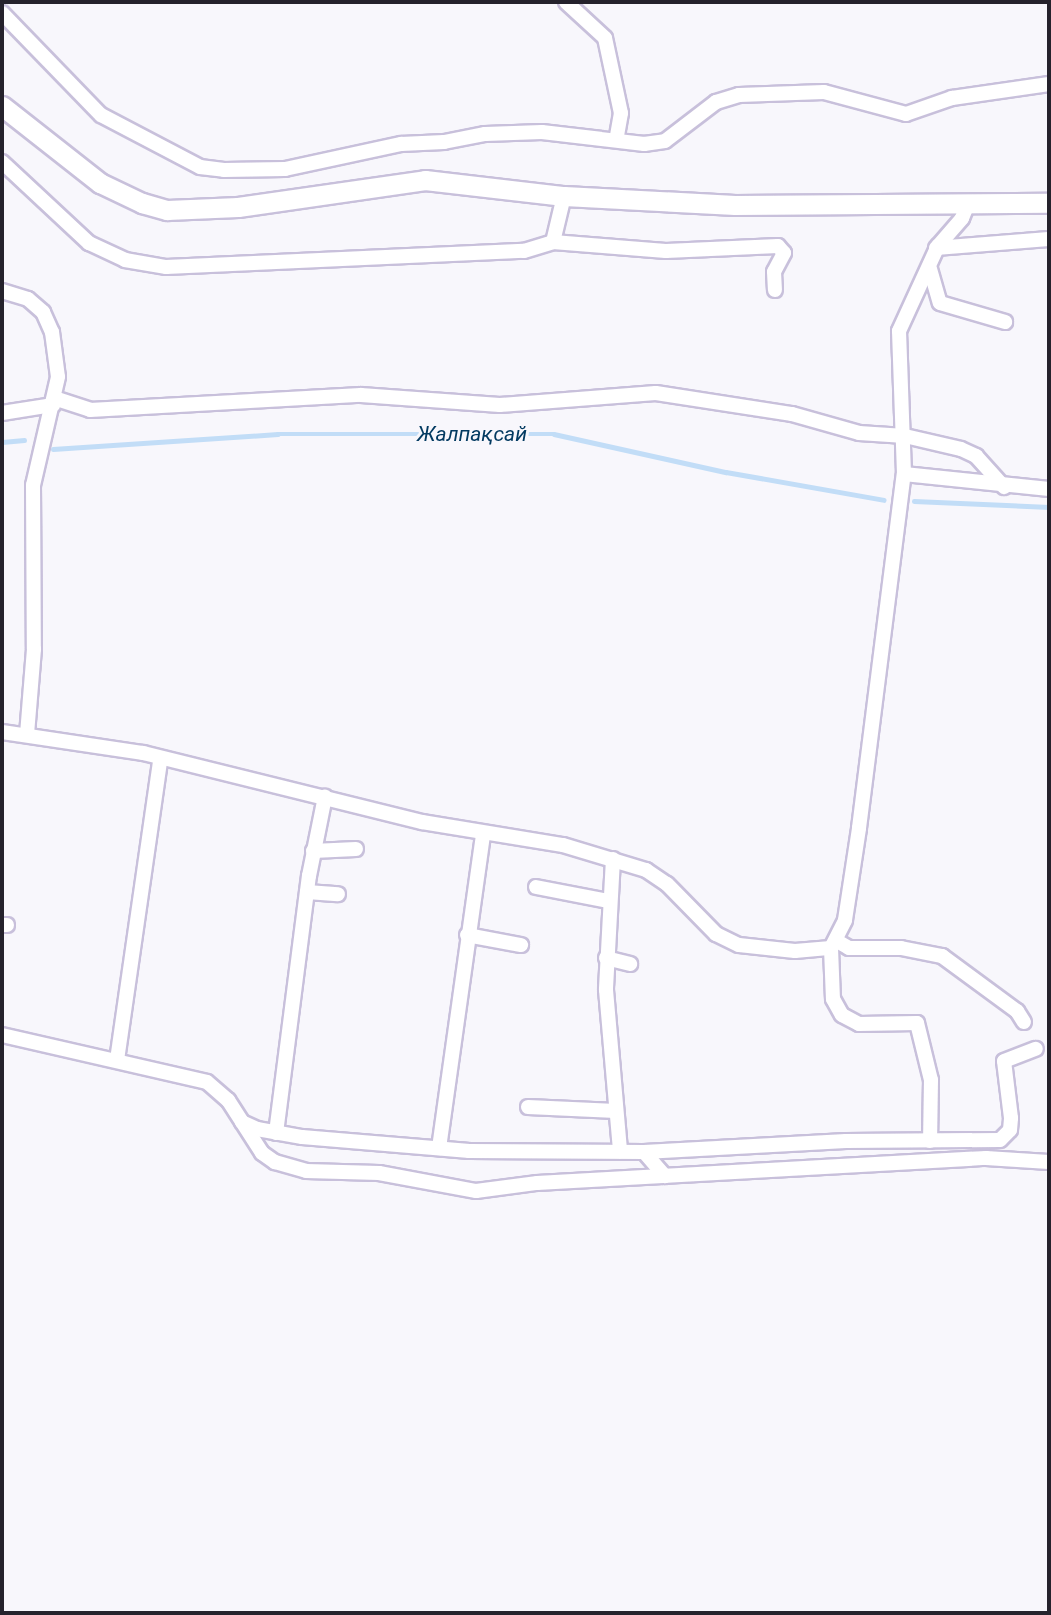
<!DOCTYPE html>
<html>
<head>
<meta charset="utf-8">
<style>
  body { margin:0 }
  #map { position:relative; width:1051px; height:1615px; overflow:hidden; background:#f8f7fc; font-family:Roboto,sans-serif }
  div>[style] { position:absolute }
  .stream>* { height:4.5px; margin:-2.25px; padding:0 2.25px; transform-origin:2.25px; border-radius:2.25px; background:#c2ddf7 }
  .roads { filter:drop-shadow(2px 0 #c8c0db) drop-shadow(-2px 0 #c8c0db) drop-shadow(0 2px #c8c0db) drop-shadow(0 -2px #c8c0db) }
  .street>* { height:14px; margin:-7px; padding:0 7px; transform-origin:7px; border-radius:7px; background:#fff }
  .secondary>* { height:19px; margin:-9.5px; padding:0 9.5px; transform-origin:9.5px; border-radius:9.5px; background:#fff }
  span { translate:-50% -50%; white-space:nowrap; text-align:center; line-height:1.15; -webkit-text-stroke:6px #f8f7fc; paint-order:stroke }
  .water-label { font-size:21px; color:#033a61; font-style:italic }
  .frame { position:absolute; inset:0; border:4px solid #25222c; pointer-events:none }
</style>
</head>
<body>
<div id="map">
  <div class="stream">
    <i style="left:2px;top:442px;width:22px;rotate:-5deg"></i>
    <i style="left:53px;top:449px;width:225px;rotate:-3.8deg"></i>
    <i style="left:278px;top:434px;width:276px"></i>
    <i style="left:554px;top:434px;width:176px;rotate:12.5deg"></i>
    <i style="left:726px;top:472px;width:160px;rotate:10deg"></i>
    <i style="left:914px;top:501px;width:135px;rotate:2.5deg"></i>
  </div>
  <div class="roads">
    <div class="street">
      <i style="left:566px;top:2px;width:53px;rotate:42.7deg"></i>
      <i style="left:605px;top:38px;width:77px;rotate:78deg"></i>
      <i style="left:621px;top:113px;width:27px;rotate:100deg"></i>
      <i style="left:2px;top:13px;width:142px;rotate:45.9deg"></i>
      <i style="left:101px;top:115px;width:112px;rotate:27.7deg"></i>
      <i style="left:200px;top:167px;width:24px;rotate:7deg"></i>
      <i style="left:224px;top:170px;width:61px;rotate:-0.9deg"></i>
      <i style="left:285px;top:169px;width:119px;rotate:-12.2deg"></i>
      <i style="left:401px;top:144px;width:43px;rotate:-2.7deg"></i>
      <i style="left:444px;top:142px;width:42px;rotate:-11deg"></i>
      <i style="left:485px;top:134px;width:57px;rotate:-2deg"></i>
      <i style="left:542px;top:132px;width:103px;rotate:6.7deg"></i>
      <i style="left:644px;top:144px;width:21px;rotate:-8deg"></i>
      <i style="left:665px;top:141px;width:64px;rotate:-37.4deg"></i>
      <i style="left:716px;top:102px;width:24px;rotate:-17deg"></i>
      <i style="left:739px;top:95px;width:85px;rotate:-2deg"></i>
      <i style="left:824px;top:92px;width:85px;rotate:15deg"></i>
      <i style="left:906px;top:114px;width:49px;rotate:-19.2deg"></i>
      <i style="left:952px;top:98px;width:98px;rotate:-8.2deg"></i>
      <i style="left:2px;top:162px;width:119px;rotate:43deg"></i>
      <i style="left:89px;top:243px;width:40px;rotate:25deg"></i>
      <i style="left:125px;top:260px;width:42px;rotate:9.7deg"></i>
      <i style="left:166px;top:267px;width:358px;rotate:-2.6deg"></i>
      <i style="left:524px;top:251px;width:30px;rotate:-17deg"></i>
      <i style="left:553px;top:242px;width:47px;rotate:-76.6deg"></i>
      <i style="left:553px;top:242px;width:113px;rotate:4.6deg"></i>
      <i style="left:666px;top:251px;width:112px;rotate:-2.6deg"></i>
      <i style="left:778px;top:246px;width:9px;rotate:49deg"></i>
      <i style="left:784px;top:253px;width:21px;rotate:118deg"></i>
      <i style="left:774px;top:272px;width:18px;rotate:87deg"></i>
      <i style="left:936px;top:248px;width:113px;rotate:-4.6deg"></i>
      <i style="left:930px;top:269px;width:35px;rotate:74deg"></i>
      <i style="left:940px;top:303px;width:68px;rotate:16.3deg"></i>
      <i style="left:2px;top:291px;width:27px;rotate:17deg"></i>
      <i style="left:28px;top:299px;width:20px;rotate:41deg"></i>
      <i style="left:43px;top:312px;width:22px;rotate:66deg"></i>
      <i style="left:52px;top:332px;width:45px;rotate:82.4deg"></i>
      <i style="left:58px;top:377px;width:111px;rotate:103deg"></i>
      <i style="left:33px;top:485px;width:164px;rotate:89.7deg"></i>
      <i style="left:34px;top:649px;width:85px;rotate:94.7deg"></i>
      <i style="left:54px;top:398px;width:38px;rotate:18deg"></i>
      <i style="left:90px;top:410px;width:271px;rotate:-3.2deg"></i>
      <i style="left:361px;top:395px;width:139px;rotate:4.1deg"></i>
      <i style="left:500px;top:405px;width:156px;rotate:-4.4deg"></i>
      <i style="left:656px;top:393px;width:138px;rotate:8.8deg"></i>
      <i style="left:792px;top:414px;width:70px;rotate:15.8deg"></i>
      <i style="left:859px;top:433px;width:46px;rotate:3.7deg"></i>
      <i style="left:905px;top:436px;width:57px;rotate:13.1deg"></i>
      <i style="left:961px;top:449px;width:17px;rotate:25deg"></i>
      <i style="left:976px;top:456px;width:42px;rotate:47.9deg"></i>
      <i style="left:2px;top:413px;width:52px;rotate:-8.9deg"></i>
      <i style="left:904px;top:474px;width:146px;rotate:5.9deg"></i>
      <i style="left:2px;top:732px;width:143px;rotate:8.5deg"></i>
      <i style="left:143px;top:753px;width:287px;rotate:13.9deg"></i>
      <i style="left:422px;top:822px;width:143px;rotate:9.3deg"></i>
      <i style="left:563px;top:845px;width:87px;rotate:16.8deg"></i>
      <i style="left:646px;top:870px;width:25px;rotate:34deg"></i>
      <i style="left:667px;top:884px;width:70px;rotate:45.6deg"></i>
      <i style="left:716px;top:934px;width:25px;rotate:26deg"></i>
      <i style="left:739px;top:945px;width:56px;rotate:6.1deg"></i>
      <i style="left:795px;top:951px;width:36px;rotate:-5deg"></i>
      <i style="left:831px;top:948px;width:31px;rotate:-63deg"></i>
      <i style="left:845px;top:920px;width:93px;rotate:-81.3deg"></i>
      <i style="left:859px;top:828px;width:357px;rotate:-82.8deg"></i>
      <i style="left:904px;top:474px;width:143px;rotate:-92deg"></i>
      <i style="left:899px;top:331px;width:94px;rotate:-65.4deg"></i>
      <i style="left:938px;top:246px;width:37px;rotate:-49deg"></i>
      <i style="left:962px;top:218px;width:13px;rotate:-67deg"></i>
      <i style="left:313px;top:851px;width:43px;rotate:-2.7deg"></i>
      <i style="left:613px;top:859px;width:131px;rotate:93.1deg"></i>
      <i style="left:606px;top:990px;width:162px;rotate:85deg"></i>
      <i style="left:536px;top:887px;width:73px;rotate:11deg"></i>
      <i style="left:307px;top:892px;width:31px;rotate:4deg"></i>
      <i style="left:2px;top:925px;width:5px"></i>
      <i style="left:467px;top:935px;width:55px;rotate:10.5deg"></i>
      <i style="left:837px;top:941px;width:14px;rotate:30deg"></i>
      <i style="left:849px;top:948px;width:52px"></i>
      <i style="left:901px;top:948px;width:42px;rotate:11deg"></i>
      <i style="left:942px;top:956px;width:93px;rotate:36.3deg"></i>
      <i style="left:1017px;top:1011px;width:13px;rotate:58deg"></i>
      <i style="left:831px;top:948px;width:51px;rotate:87.8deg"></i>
      <i style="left:833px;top:999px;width:18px;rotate:61deg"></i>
      <i style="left:842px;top:1015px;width:19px;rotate:28deg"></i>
      <i style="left:859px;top:1024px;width:58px;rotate:-1deg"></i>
      <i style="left:917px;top:1023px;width:59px;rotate:76.2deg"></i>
      <i style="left:931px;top:1080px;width:61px;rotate:90.9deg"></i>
      <i style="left:606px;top:958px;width:25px;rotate:14deg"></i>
      <i style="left:2px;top:1035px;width:210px;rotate:12.9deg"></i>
      <i style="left:207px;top:1082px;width:28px;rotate:41deg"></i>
      <i style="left:228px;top:1100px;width:63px;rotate:57.3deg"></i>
      <i style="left:262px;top:1153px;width:16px;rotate:35deg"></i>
      <i style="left:275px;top:1162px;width:32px;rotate:16deg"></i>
      <i style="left:306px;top:1171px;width:73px;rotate:1.6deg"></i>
      <i style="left:379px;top:1173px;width:99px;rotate:10.5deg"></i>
      <i style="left:476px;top:1191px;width:62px;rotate:-7.5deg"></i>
      <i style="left:537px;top:1183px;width:450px;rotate:-3.2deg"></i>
      <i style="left:986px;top:1158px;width:63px;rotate:3.6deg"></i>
      <i style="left:117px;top:1060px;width:303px;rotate:-81.8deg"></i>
      <i style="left:528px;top:1107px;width:88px;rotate:2.6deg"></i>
      <i style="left:242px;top:1122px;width:17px;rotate:25deg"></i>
      <i style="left:257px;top:1129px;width:46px;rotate:10.1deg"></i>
      <i style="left:302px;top:1137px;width:168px;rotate:4.8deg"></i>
      <i style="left:469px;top:1151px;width:175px;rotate:0.3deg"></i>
      <i style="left:644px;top:1152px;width:202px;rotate:-3.1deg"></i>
      <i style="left:846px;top:1141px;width:154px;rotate:-0.4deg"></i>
      <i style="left:1000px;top:1140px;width:14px;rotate:-45deg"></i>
      <i style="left:1010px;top:1130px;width:12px;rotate:-85deg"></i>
      <i style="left:1011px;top:1118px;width:57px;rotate:-97deg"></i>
      <i style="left:1004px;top:1061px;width:34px;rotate:-21deg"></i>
      <i style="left:276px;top:1133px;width:259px;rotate:-82.7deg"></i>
      <i style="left:309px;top:876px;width:81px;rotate:-78.6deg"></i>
      <i style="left:439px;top:1148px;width:317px;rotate:-82deg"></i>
      <i style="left:644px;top:1152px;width:32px;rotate:49deg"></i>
    </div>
    <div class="secondary">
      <i style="left:2px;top:106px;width:125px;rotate:38.2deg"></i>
      <i style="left:100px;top:183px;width:47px;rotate:25.5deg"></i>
      <i style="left:142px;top:203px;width:26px;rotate:16deg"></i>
      <i style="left:167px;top:210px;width:71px;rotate:-2.4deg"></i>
      <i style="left:238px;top:207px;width:189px;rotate:-8.2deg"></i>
      <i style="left:425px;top:180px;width:140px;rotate:6.6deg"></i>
      <i style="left:564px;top:196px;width:171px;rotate:3deg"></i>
      <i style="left:735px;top:205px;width:314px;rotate:-0.4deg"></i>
    </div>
  </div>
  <div class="water-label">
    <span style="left:472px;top:434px">Жалпақсай</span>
  </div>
  <div class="frame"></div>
</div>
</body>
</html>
